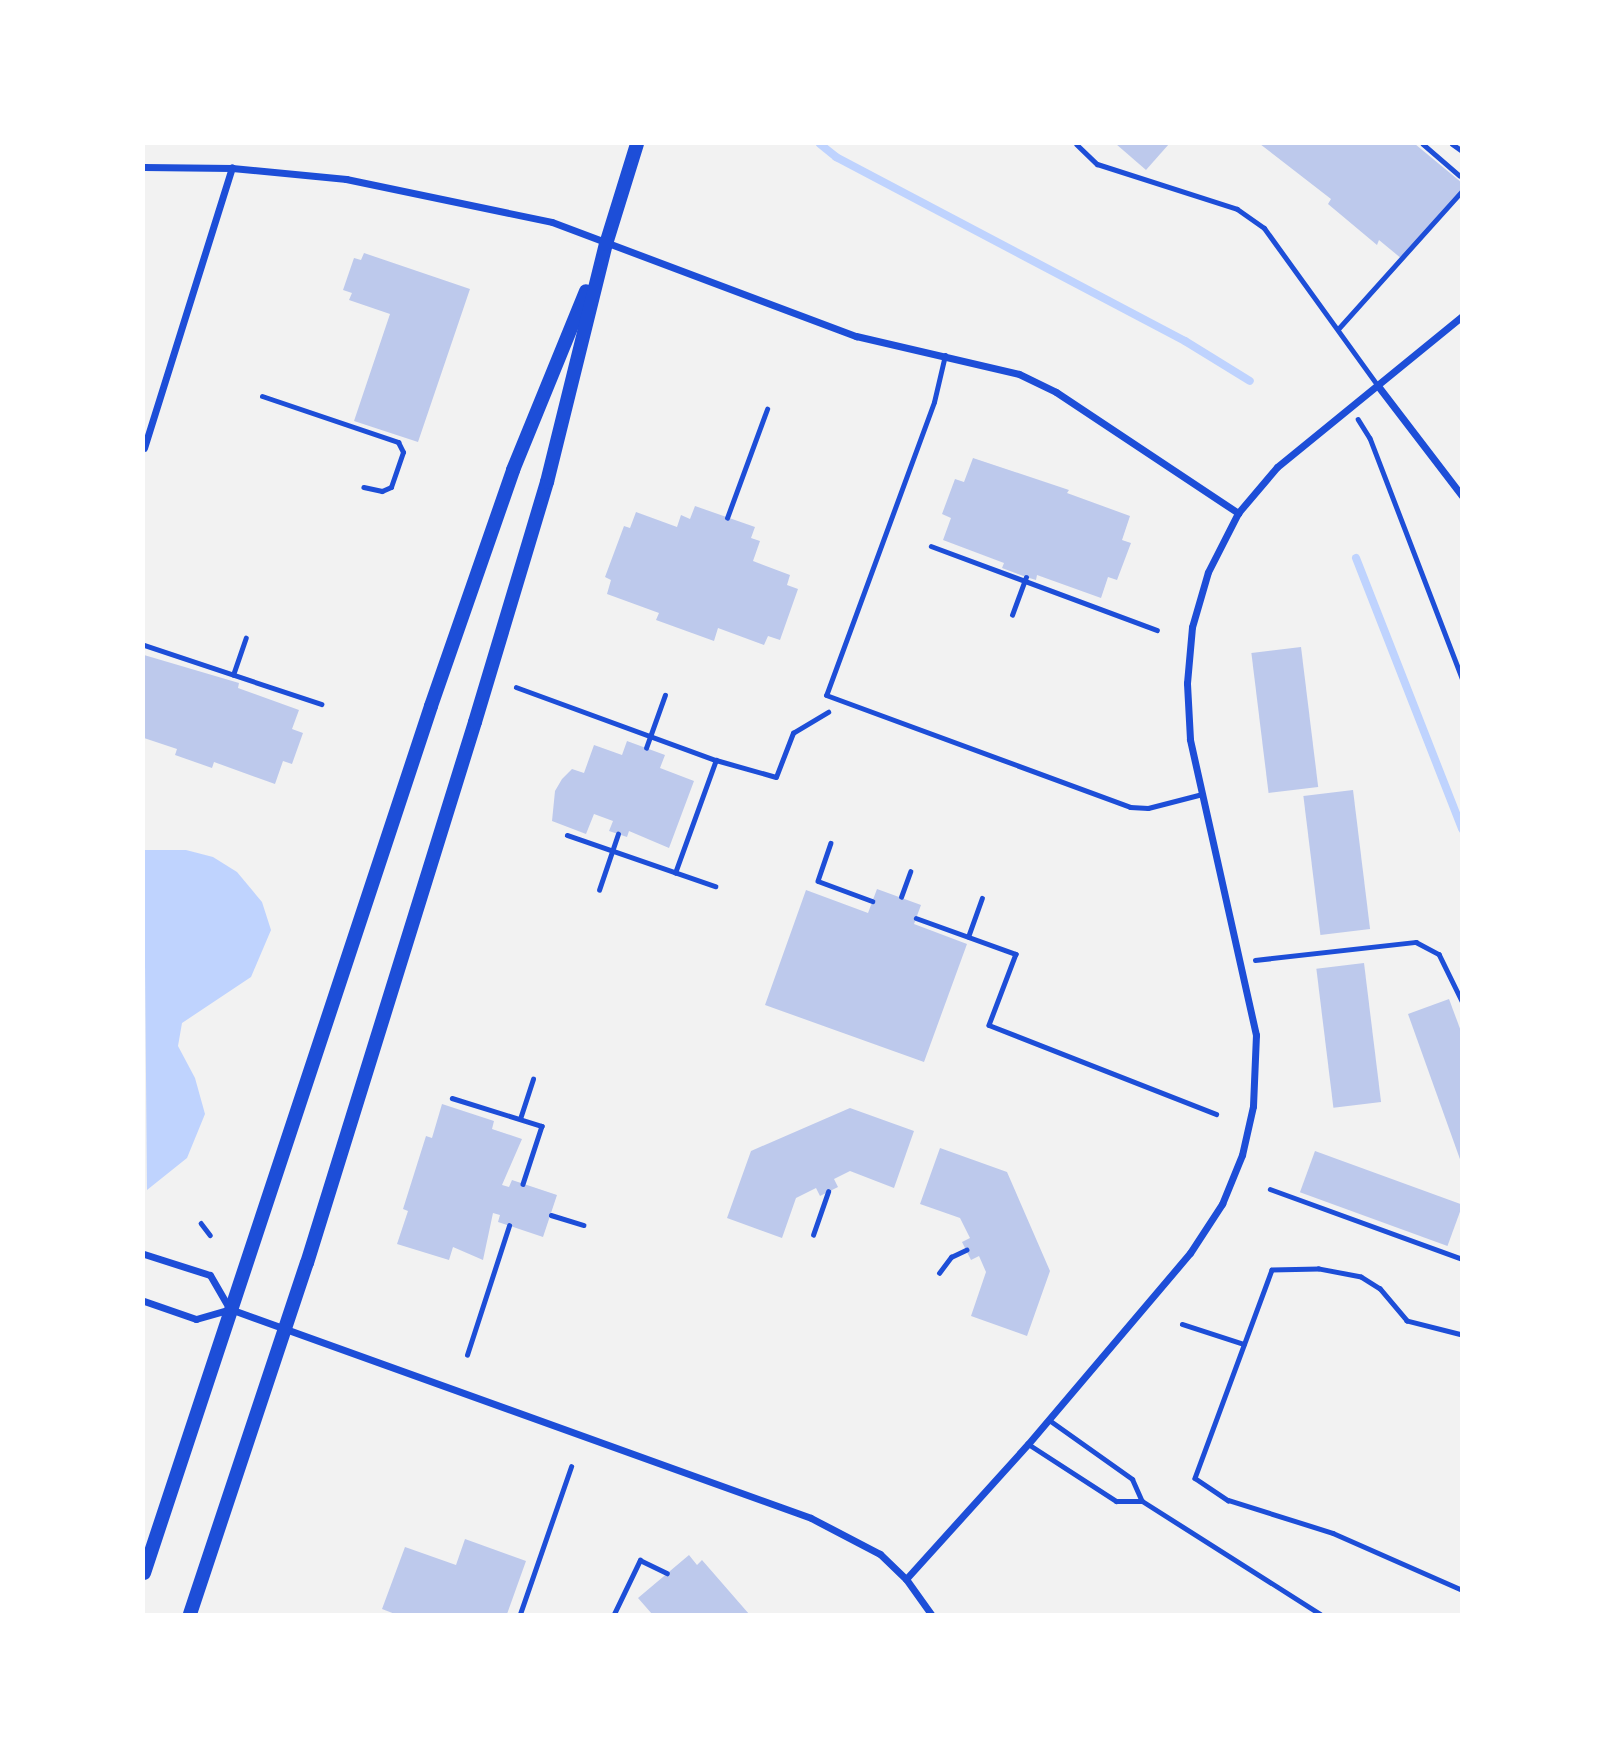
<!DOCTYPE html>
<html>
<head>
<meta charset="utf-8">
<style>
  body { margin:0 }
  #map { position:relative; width:1605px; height:1758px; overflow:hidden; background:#f2f2f2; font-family:"Sofia Sans Condensed",sans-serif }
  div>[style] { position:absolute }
  .water>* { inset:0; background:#bfd3fe }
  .stream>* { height:8px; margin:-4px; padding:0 4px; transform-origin:4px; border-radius:4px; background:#bfd3fe }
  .building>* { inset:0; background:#bdc9ec; transform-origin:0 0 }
  .path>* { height:4.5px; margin:-2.25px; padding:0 2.25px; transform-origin:2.25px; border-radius:2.25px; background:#1d4ed8 }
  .service>* { height:5px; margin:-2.5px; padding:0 2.5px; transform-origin:2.5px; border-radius:2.5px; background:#1d4ed8 }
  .minor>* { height:7px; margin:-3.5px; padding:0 3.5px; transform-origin:3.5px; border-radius:3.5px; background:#1d4ed8 }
  .secondary>* { height:14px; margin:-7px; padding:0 7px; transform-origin:7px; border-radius:7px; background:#1d4ed8 }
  span { translate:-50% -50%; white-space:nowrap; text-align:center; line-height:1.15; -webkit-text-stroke:6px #fff; paint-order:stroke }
  .frame { position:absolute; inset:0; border:145px solid #fff; pointer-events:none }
</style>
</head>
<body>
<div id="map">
  <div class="water">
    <i style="clip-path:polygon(144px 850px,186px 850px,213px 857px,237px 872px,262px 902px,271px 930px,251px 977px,182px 1023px,178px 1046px,195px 1078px,205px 1114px,187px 1158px,147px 1190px)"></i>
  </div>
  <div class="stream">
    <i style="left:820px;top:144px;width:21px;rotate:39deg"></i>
    <i style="left:836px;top:157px;width:395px;rotate:27.8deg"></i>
    <i style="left:1185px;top:341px;width:76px;rotate:31.6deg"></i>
    <i style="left:1356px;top:558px;width:291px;rotate:68.6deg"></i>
  </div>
  <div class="building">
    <i style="clip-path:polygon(1116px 144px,1169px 144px,1146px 170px)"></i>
    <i style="clip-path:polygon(1260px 144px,1415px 144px,1462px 183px,1462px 190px,1402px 259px,1379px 240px,1377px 245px,1328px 204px,1331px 199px)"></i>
    <i style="clip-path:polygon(364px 253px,470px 289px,418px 442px,354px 421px,390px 314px,349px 300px,352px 293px,343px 290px,354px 258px,361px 260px)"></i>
    <i style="clip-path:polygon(973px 458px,1069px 490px,1067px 493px,1130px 516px,1122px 540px,1131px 543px,1117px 580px,1108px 577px,1101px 598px,1037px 575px,1036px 580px,1026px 577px,1002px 568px,1004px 563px,943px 540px,951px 518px,942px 514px,955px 479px,964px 482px)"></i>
    <i style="clip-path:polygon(695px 506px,755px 527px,751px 538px,760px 541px,753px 561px,790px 575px,787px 585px,798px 589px,780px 640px,768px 636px,764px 645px,718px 628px,714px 641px,656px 620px,659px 613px,607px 594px,611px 580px,605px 577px,624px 526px,630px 528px,636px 512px,677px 527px,681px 515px,690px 519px)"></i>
    <i style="left:1301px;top:647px;width:141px;height:50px;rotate:83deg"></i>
    <i style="clip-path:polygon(144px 655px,239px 683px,238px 688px,299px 710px,292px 729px,303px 733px,292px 764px,283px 761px,275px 784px,214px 762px,212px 768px,175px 755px,177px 749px,144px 738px)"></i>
    <i style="clip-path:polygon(627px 741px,665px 755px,660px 768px,694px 781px,669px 848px,629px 831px,627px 837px,609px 831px,613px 821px,594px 814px,586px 834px,552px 821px,555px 791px,562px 779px,572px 769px,584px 773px,594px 745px,622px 755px)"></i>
    <i style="left:1353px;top:790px;width:140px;height:50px;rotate:83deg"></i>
    <i style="clip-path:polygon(877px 889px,921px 905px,914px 924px,967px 944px,924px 1062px,765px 1005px,806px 890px,868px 913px)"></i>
    <i style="left:1364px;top:963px;width:140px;height:48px;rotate:83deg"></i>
    <i style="clip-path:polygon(1449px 999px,1462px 1034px,1461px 1162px,1408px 1014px)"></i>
    <i style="clip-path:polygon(442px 1104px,494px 1121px,492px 1129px,522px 1139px,502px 1185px,509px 1187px,512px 1180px,557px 1195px,543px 1237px,498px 1222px,500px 1215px,493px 1213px,483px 1260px,453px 1247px,449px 1260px,397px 1244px,408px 1211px,403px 1209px,426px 1136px,432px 1138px)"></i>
    <i style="clip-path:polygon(850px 1108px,914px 1131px,894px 1188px,850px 1171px,834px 1179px,838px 1187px,820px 1196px,816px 1188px,796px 1198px,782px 1238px,727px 1218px,751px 1151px)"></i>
    <i style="clip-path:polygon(940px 1148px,1007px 1172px,1050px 1271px,1027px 1336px,971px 1316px,986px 1272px,979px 1256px,971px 1260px,962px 1242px,970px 1238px,960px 1218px,920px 1204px)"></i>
    <i style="left:1315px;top:1151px;width:157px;height:44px;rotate:20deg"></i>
    <i style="clip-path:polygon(465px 1539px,526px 1561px,507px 1614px,395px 1614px,382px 1609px,405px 1547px,456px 1565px)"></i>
    <i style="clip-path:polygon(689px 1555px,697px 1565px,702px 1560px,749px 1614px,652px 1614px,638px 1598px)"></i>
  </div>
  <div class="path">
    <i style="left:1423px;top:144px;width:48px;rotate:40.7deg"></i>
    <i style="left:1358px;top:419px;width:22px;rotate:58deg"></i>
    <i style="left:1370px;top:438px;width:257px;rotate:69deg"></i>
    <i style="left:727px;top:518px;width:116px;rotate:-69.8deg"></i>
    <i style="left:931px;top:546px;width:241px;rotate:20.4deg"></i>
    <i style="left:1012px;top:615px;width:40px;rotate:-69.8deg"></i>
    <i style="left:144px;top:645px;width:187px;rotate:18.4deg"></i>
    <i style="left:233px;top:675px;width:39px;rotate:-71deg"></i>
    <i style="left:516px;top:687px;width:213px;rotate:20.1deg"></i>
    <i style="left:716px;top:760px;width:62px;rotate:15.8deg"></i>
    <i style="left:776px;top:777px;width:47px;rotate:-68.9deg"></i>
    <i style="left:793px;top:733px;width:41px;rotate:-31deg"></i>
    <i style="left:646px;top:748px;width:56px;rotate:-70.3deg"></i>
    <i style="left:567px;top:835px;width:157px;rotate:19deg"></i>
    <i style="left:831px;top:843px;width:40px;rotate:108.9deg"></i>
    <i style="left:818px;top:881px;width:58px;rotate:20.3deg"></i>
    <i style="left:675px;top:873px;width:120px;rotate:-70.1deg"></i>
    <i style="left:599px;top:890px;width:59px;rotate:-71.3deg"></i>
    <i style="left:901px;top:897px;width:27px;rotate:-70deg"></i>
    <i style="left:916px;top:918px;width:106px;rotate:19.8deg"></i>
    <i style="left:1016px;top:954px;width:76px;rotate:110.8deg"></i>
    <i style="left:989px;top:1025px;width:244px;rotate:21.4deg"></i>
    <i style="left:968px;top:937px;width:41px;rotate:-70.3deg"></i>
    <i style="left:1255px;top:960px;width:162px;rotate:-6.4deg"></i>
    <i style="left:1416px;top:942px;width:26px;rotate:28deg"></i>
    <i style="left:1439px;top:954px;width:52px;rotate:63.9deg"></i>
    <i style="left:452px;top:1098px;width:94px;rotate:17.3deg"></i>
    <i style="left:542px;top:1126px;width:61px;rotate:108.1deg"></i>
    <i style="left:520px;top:1119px;width:42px;rotate:-72deg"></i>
    <i style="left:1270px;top:1189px;width:204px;rotate:20deg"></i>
    <i style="left:551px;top:1215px;width:34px;rotate:17deg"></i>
    <i style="left:201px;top:1223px;width:15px;rotate:53deg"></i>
    <i style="left:813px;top:1235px;width:46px;rotate:-70.8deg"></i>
    <i style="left:939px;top:1273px;width:20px;rotate:-53deg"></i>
    <i style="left:951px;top:1257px;width:17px;rotate:-25deg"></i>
    <i style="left:1182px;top:1324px;width:65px;rotate:17.9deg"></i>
    <i style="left:1462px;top:1335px;width:57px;rotate:-165.7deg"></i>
    <i style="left:1407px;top:1321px;width:42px;rotate:-130.2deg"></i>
    <i style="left:1380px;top:1289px;width:22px;rotate:-148deg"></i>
    <i style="left:1361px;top:1277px;width:43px;rotate:-169.2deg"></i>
    <i style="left:1319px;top:1269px;width:47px;rotate:178.8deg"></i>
    <i style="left:1272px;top:1270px;width:222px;rotate:110.3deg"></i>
    <i style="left:1195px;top:1478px;width:40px;rotate:34deg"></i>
    <i style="left:1228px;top:1500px;width:110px;rotate:17.4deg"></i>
    <i style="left:1333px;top:1533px;width:141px;rotate:23.8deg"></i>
    <i style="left:467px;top:1355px;width:136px;rotate:-72deg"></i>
    <i style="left:520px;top:1614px;width:156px;rotate:-70.9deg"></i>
    <i style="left:614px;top:1614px;width:60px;rotate:-64.3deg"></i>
    <i style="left:640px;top:1560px;width:30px;rotate:26deg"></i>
  </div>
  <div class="service">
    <i style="left:1076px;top:144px;width:29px;rotate:44deg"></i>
    <i style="left:1097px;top:164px;width:147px;rotate:17.8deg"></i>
    <i style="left:1237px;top:209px;width:33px;rotate:35deg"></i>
    <i style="left:1264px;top:228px;width:195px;rotate:54.2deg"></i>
    <i style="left:1452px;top:144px;width:12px;rotate:35deg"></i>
    <i style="left:1338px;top:329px;width:186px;rotate:-48.1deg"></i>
    <i style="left:945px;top:355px;width:48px;rotate:103.2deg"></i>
    <i style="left:934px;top:402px;width:312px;rotate:110.2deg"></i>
    <i style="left:826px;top:695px;width:324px;rotate:20.2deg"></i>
    <i style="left:1130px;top:807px;width:18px;rotate:3deg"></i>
    <i style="left:1148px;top:808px;width:56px;rotate:-14.5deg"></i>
    <i style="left:262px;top:396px;width:144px;rotate:18.7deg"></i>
    <i style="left:398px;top:442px;width:11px;rotate:63deg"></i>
    <i style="left:403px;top:452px;width:37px;rotate:109deg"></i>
    <i style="left:391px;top:487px;width:10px;rotate:156deg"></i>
    <i style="left:382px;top:491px;width:19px;rotate:-168deg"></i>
    <i style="left:1049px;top:1420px;width:102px;rotate:35.4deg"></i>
    <i style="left:1132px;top:1479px;width:24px;rotate:66deg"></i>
    <i style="left:1028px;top:1444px;width:105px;rotate:32.9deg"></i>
    <i style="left:1116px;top:1501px;width:26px"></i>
    <i style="left:1142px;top:1501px;width:211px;rotate:32.4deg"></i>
  </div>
  <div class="minor">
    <i style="left:144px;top:167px;width:88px;rotate:0.7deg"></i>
    <i style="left:232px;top:168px;width:115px;rotate:5.5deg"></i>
    <i style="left:346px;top:179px;width:210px;rotate:11.8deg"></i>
    <i style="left:552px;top:222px;width:325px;rotate:20.6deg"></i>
    <i style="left:856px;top:336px;width:167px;rotate:13.1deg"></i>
    <i style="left:1019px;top:374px;width:41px;rotate:25.9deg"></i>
    <i style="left:1056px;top:392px;width:219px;rotate:33.6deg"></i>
    <i style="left:1378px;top:386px;width:138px;rotate:52.6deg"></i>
    <i style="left:144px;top:448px;width:294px;rotate:-72.6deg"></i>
    <i style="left:144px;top:1254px;width:69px;rotate:17.7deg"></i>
    <i style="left:210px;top:1275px;width:39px;rotate:60deg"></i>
    <i style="left:144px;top:1301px;width:55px;rotate:19.1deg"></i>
    <i style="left:196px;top:1319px;width:35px;rotate:-16deg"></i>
    <i style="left:230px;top:1309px;width:617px;rotate:19.78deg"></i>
    <i style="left:811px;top:1518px;width:78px;rotate:27.6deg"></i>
    <i style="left:880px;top:1554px;width:36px;rotate:44deg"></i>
    <i style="left:906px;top:1579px;width:43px;rotate:54.5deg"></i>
    <i style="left:906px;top:1579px;width:182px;rotate:-47.9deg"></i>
    <i style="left:1028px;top:1444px;width:250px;rotate:-49.7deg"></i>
    <i style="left:1190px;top:1253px;width:59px;rotate:-56.9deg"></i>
    <i style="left:1222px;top:1204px;width:53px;rotate:-67.8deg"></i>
    <i style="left:1242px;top:1155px;width:50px;rotate:-77.3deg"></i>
    <i style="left:1253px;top:1106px;width:71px;rotate:-87.6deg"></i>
    <i style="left:1256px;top:1035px;width:303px;rotate:-102.6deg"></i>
    <i style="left:1190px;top:739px;width:56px;rotate:-93.1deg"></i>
    <i style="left:1187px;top:683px;width:56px;rotate:-84.9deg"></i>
    <i style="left:1192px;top:627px;width:57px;rotate:-73.8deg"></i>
    <i style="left:1208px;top:572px;width:66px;rotate:-63deg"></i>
    <i style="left:1238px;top:513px;width:60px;rotate:-49.7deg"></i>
    <i style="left:1277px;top:467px;width:239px;rotate:-39.2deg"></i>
  </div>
  <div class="secondary">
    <i style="left:144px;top:1573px;width:913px;rotate:-71.68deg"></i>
    <i style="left:431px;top:706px;width:250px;rotate:-70.8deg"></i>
    <i style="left:513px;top:470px;width:193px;rotate:-67.8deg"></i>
    <i style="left:190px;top:1614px;width:370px;rotate:-71.6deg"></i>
    <i style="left:307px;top:1263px;width:566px;rotate:-72.75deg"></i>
    <i style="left:475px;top:722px;width:251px;rotate:-73.3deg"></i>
    <i style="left:547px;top:482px;width:245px;rotate:-76.1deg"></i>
    <i style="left:606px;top:244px;width:105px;rotate:-72.8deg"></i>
  </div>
  <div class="frame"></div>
</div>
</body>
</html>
